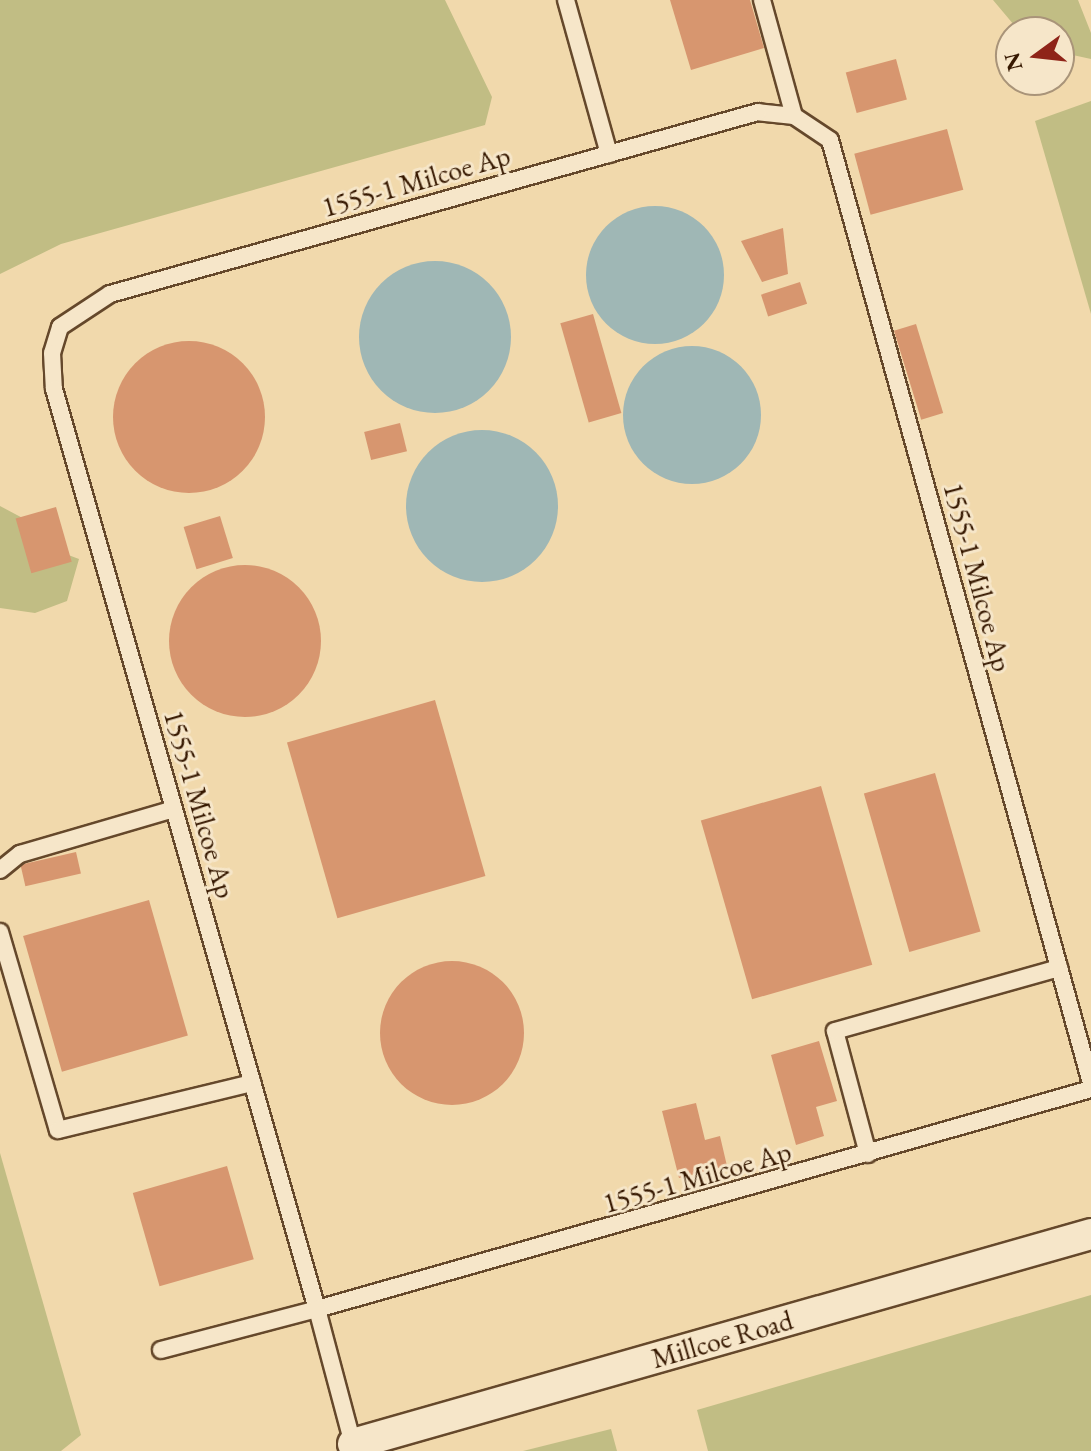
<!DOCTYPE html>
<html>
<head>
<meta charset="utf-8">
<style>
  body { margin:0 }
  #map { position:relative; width:1091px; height:1451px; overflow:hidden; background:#f1d9ac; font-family:"EB Garamond",serif }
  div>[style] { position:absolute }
  .green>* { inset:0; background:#c1bd84 }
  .water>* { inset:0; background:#9fb7b5 }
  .round { border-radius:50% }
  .building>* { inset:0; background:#d7966f; transform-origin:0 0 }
  .roads { filter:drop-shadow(2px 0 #65482b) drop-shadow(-2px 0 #65482b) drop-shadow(0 2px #65482b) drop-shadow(0 -2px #65482b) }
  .service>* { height:16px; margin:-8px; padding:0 8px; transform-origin:8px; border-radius:8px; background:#f6e6c9 }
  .minor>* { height:30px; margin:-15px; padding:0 15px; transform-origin:15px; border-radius:15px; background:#f6e6c9 }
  span { translate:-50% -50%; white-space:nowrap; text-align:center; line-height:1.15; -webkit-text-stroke:6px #f6e6c9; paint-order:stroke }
  .street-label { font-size:28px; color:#361800 }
  .north { position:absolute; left:995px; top:16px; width:80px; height:80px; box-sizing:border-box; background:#f6e6c9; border:2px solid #a99479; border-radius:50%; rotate:255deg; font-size:22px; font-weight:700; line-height:32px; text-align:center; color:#361800 }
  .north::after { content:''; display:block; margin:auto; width:28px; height:36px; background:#8f2418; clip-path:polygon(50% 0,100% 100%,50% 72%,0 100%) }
</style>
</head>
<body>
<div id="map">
  <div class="green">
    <i style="clip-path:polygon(0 0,445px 0,492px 97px,485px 125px,61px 244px,0 274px)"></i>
    <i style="clip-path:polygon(993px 0,1078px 0,1091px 33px,1091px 59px,1059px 52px,1059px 32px,1020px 32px)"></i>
    <i style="clip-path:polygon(1091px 101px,1091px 314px,1035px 121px)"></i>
    <i style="clip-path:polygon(0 506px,32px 523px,47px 547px,79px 559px,67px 601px,35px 613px,0 608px)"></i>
    <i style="clip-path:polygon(0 1153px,81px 1435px,61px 1451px,0 1451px)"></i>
    <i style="clip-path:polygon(1091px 1295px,1091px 1451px,708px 1451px,697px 1410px)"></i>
    <i style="clip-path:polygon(611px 1429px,617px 1451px,523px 1451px)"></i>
  </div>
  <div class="water">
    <i class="round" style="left:586px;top:206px;width:138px;height:138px"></i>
    <i class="round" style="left:359px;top:261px;width:152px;height:152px"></i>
    <i class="round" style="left:623px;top:346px;width:138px;height:138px"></i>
    <i class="round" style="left:406px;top:430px;width:152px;height:152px"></i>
  </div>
  <div class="building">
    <i style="clip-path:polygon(670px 0,750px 0,764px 48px,691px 70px)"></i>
    <i style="left:896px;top:59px;width:42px;height:52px;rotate:75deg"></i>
    <i style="left:947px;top:129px;width:63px;height:96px;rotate:75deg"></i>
    <i style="clip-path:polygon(783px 228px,788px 274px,762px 282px,741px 241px)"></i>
    <i style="left:800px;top:282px;width:23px;height:41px;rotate:72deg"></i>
    <i style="left:593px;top:314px;width:103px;height:34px;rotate:74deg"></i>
    <i style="left:916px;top:324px;width:93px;height:23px;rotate:73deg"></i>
    <i class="round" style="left:113px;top:341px;width:152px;height:152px"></i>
    <i style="left:400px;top:423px;width:29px;height:37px;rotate:76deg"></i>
    <i style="left:56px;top:507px;width:57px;height:42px;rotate:74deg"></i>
    <i style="left:220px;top:516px;width:44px;height:38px;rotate:73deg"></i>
    <i class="round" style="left:169px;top:565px;width:152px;height:152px"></i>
    <i style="left:435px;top:700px;width:183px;height:154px;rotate:74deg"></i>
    <i style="left:935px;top:773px;width:165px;height:74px;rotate:74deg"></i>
    <i style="left:821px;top:786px;width:186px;height:125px;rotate:74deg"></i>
    <i style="left:76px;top:852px;width:22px;height:57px;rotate:77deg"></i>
    <i style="left:149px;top:900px;width:141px;height:131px;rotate:74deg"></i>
    <i class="round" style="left:380px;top:961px;width:144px;height:144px"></i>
    <i style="clip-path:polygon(819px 1041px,837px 1101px,816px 1107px,824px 1136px,796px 1145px,771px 1055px)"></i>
    <i style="clip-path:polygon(696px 1103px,705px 1140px,720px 1136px,727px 1166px,679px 1178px,662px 1111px)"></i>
    <i style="left:227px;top:1166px;width:97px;height:98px;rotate:74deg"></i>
  </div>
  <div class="roads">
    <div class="service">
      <i style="left:566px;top:0;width:160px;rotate:74.4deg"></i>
      <i style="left:762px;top:0;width:120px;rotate:74.6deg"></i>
      <i style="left:0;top:870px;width:26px;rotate:-39deg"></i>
      <i style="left:20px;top:854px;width:160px;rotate:-16.3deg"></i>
      <i style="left:0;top:932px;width:206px;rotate:73.7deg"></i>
      <i style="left:58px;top:1130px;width:200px;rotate:-13.6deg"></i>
      <i style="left:1091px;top:1083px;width:978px;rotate:-105.47deg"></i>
      <i style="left:830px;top:140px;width:43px;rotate:-146.3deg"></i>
      <i style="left:794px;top:116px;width:36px;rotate:-174deg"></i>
      <i style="left:758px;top:112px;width:673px;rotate:164.31deg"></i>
      <i style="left:110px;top:294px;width:60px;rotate:146.6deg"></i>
      <i style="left:60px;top:327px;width:27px;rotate:107deg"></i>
      <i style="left:52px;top:353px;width:36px;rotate:87deg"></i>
      <i style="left:54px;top:389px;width:957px;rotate:74.05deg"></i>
      <i style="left:317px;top:1309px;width:805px;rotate:-15.87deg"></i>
      <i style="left:868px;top:1154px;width:127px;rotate:-105deg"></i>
      <i style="left:835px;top:1031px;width:233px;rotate:-15.7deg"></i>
      <i style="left:161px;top:1350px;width:161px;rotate:-14.7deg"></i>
      <i style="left:317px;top:1309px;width:140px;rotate:75.1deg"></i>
    </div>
    <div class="minor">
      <i style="left:353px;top:1444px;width:767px;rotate:-15.88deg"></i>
    </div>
  </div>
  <div class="street-label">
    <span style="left:416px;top:181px;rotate:-16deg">1555-1 Milcoe Ap</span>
    <span style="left:978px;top:577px;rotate:75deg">1555-1 Milcoe Ap</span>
    <span style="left:200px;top:804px;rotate:74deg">1555-1 Milcoe Ap</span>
    <span style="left:697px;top:1177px;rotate:-16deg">1555-1 Milcoe Ap</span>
    <span style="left:722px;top:1339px;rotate:-16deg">Millcoe Road</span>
  </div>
  <div class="north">N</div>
</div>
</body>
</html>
